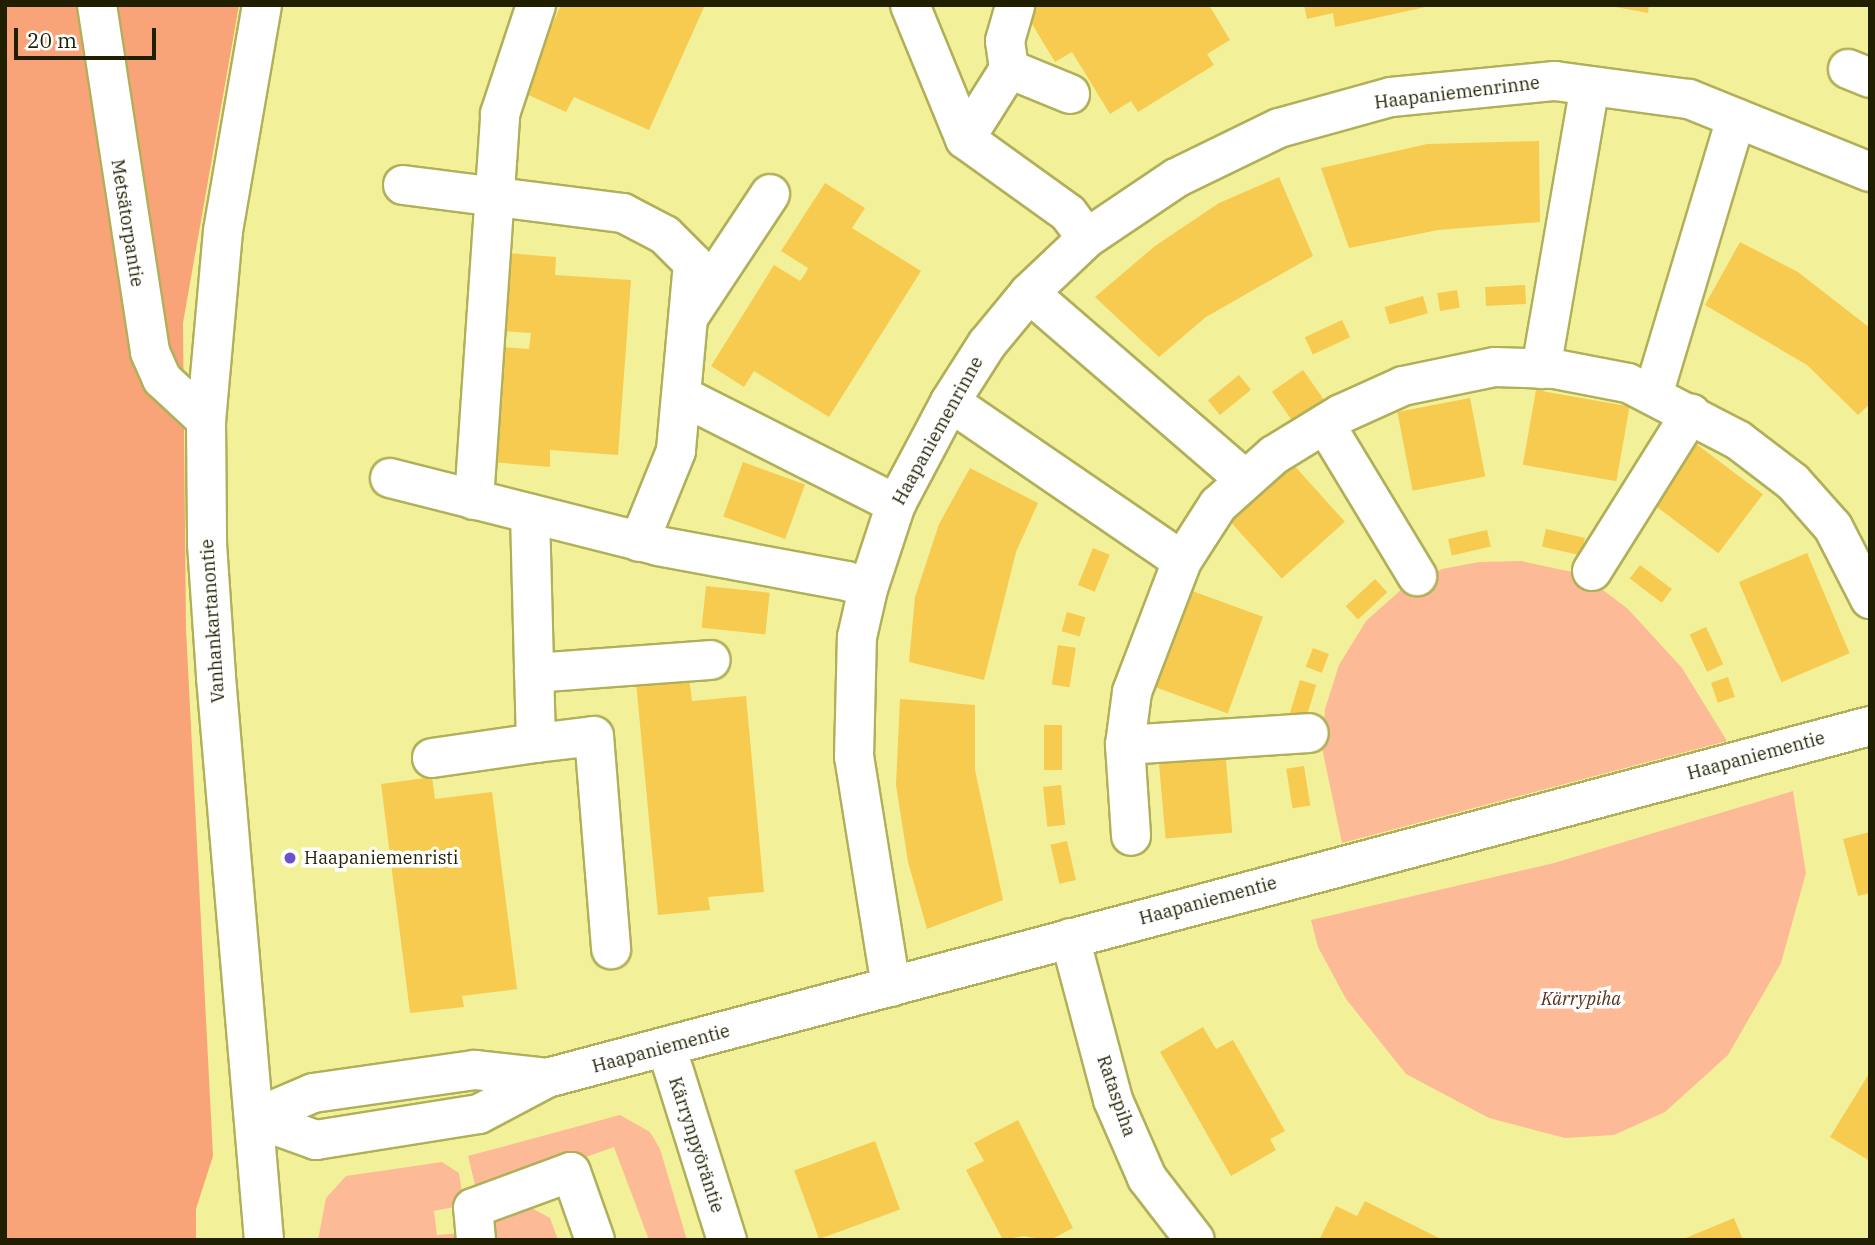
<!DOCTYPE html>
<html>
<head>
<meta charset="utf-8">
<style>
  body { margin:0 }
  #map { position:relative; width:1875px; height:1245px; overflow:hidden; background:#f2f19a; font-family:"IBM Plex Serif",serif }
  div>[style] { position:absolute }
  .green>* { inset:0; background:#fdba97 }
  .forest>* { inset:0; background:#f9a478 }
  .building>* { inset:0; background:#f7ca50; transform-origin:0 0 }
  .roads { filter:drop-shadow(2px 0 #b1b05a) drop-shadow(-2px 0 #b1b05a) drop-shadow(0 2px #b1b05a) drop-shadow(0 -2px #b1b05a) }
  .minor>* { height:38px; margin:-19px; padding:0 19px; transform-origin:19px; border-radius:19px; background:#fff }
  .dots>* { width:19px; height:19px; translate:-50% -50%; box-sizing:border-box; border:4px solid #fff; border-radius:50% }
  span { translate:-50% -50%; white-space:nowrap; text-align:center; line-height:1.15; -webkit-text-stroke:7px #fff; paint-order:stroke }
  .street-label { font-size:18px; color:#201f00 }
  .poi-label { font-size:18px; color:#201f00 }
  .left { translate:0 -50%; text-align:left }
  .park-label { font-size:18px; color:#5a3019; font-style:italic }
  .frame { position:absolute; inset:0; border:7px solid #201f00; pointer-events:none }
  .scale { position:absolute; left:14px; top:28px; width:142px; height:32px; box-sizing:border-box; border:4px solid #201f00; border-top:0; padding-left:9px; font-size:21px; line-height:24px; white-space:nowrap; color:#201f00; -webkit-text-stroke:5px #fff; paint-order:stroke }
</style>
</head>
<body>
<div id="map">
  <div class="green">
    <i style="clip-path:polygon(1521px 561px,1582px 574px,1628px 609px,1682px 668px,1727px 741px,1342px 843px,1322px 748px,1325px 709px,1339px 665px,1366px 621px,1403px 588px,1442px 569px,1479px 562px)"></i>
    <i style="clip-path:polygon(1793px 791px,1806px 873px,1781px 963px,1728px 1055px,1665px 1112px,1614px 1135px,1565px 1138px,1489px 1118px,1406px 1074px,1346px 999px,1318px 947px,1311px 920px,1554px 863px)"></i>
    <i style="clip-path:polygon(620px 1115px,650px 1132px,660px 1149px,687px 1240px,649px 1240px,614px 1147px,486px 1193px,476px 1189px,468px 1156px)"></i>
    <i style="clip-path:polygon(442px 1162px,459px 1173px,464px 1205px,434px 1211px,437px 1235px,463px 1233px,463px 1240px,318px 1240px,326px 1198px,346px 1176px)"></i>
    <i style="clip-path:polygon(528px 1206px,550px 1218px,558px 1240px,486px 1240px,484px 1222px)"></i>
  </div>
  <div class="forest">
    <i style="clip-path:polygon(5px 5px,239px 5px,183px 323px,186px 629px,213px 1156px,196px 1209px,196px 1240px,5px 1240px)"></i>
  </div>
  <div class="building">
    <i style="clip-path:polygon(561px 5px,705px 5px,649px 130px,574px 97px,566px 112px,522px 92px)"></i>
    <i style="clip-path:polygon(1040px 5px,1209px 5px,1230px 40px,1207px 54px,1214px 65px,1138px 112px,1131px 101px,1110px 114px,1072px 52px,1055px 62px,1026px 14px)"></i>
    <i style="clip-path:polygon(1304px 5px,1430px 5px,1430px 6px,1335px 27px,1333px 13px,1307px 19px)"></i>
    <i style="clip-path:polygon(1605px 5px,1649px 5px,1648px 13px)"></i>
    <i style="clip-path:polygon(1539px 141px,1540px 222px,1438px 230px,1349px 248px,1321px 168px,1427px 144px)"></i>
    <i style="clip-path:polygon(1279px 177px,1313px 256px,1206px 317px,1159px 357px,1095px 297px,1155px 246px,1219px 203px)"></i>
    <i style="clip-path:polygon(825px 183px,865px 208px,852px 228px,921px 271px,829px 417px,754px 371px,744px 387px,711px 366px,774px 265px,800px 281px,805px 274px,808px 268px,781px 251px)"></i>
    <i style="clip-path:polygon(1740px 242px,1798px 272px,1870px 328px,1870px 404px,1858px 415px,1807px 365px,1705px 305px)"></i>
    <i style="clip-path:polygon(507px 253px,556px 257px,555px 275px,631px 280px,618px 455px,550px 450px,550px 467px,491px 462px,499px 347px,529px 349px,531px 333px,502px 331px)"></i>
    <i style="left:1525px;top:285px;width:19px;height:40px;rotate:87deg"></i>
    <i style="left:1457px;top:290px;width:18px;height:20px;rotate:81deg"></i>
    <i style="left:1423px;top:296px;width:18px;height:40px;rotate:74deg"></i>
    <i style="left:1342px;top:320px;width:19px;height:41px;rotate:65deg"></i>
    <i style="left:1303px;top:370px;width:37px;height:38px;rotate:55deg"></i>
    <i style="left:1239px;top:375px;width:19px;height:40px;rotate:51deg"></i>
    <i style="left:1536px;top:390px;width:95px;height:76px;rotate:10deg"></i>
    <i style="left:1470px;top:398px;width:80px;height:74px;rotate:79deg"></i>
    <i style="left:1691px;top:440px;width:90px;height:74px;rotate:37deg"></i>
    <i style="left:743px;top:462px;width:66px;height:58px;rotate:20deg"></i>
    <i style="left:1292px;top:463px;width:79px;height:85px;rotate:48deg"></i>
    <i style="clip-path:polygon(970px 468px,1038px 503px,1016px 552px,984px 680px,909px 662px,915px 597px,939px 524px)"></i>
    <i style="left:1546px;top:529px;width:40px;height:18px;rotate:13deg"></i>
    <i style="left:1487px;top:530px;width:17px;height:40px;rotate:77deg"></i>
    <i style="left:1093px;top:548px;width:18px;height:40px;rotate:22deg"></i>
    <i style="left:1807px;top:553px;width:109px;height:74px;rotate:67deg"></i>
    <i style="left:1640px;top:565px;width:40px;height:17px;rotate:37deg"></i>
    <i style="left:1375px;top:579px;width:18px;height:40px;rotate:47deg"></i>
    <i style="left:706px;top:586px;width:64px;height:42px;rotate:6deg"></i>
    <i style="left:1184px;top:588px;width:84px;height:103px;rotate:20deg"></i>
    <i style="left:1067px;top:612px;width:19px;height:20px;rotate:16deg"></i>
    <i style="left:1706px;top:627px;width:41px;height:18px;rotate:65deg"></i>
    <i style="left:1058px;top:645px;width:18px;height:40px;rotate:9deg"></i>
    <i style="left:1313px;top:648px;width:17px;height:20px;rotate:21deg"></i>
    <i style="clip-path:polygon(689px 677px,692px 701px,746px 696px,764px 892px,708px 897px,710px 910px,658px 915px,636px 682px)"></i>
    <i style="left:1728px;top:677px;width:21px;height:18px;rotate:71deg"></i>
    <i style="left:1300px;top:680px;width:17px;height:40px;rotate:17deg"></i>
    <i style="clip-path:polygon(900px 699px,975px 705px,975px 770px,1003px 900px,927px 929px,908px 862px,896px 785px)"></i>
    <i style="left:1044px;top:725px;width:18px;height:45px"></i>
    <i style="left:1225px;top:749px;width:84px;height:67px;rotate:85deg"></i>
    <i style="left:1304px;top:766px;width:40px;height:18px;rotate:81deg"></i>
    <i style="clip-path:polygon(432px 777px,435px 799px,492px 792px,517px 989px,462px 996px,464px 1007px,410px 1013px,381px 784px)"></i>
    <i style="left:1061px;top:785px;width:40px;height:18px;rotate:84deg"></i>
    <i style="clip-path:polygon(1870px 832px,1870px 893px,1858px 896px,1843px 839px)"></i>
    <i style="left:1067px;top:841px;width:40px;height:17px;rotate:77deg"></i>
    <i style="clip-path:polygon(1203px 1027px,1216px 1049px,1233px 1040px,1285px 1131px,1270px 1139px,1276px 1150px,1231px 1176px,1160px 1052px)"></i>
    <i style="clip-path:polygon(1870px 1072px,1870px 1161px,1830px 1137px)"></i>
    <i style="clip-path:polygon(1018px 1120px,1073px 1228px,1050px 1240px,1023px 1236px,1003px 1240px,966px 1170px,984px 1161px,974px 1143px)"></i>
    <i style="left:875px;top:1141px;width:73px;height:86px;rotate:70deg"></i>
    <i style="clip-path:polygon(1365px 1201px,1443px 1240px,1319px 1240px,1336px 1206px,1357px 1216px)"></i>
    <i style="clip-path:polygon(1734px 1218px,1743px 1240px,1681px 1240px)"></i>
  </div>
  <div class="roads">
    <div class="minor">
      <i style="left:97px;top:5px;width:351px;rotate:81.3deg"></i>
      <i style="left:150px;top:352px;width:30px;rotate:66deg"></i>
      <i style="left:162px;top:379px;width:60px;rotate:43deg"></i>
      <i style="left:262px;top:5px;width:229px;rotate:99.8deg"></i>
      <i style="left:223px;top:231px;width:190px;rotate:95.1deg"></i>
      <i style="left:206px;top:420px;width:124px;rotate:89.5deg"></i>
      <i style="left:207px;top:544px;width:133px;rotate:86.1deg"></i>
      <i style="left:216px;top:677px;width:565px;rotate:85.13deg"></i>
      <i style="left:910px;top:5px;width:145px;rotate:67.7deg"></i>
      <i style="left:965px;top:139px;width:127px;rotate:35.7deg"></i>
      <i style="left:1068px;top:213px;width:31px;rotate:53deg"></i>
      <i style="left:1009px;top:69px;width:66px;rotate:22.3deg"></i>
      <i style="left:1848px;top:69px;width:24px;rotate:22deg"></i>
      <i style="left:965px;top:139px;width:83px;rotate:-57.8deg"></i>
      <i style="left:1009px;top:69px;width:28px;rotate:-98deg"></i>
      <i style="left:1005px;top:41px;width:37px;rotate:-74deg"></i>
      <i style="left:403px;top:185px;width:222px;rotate:7.3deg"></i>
      <i style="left:623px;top:213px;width:47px;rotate:27.6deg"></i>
      <i style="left:665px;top:235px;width:40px;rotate:45deg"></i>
      <i style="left:693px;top:263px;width:189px;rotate:95.2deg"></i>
      <i style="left:676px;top:451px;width:98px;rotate:112.1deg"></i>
      <i style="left:1029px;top:293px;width:286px;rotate:40.8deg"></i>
      <i style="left:690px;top:315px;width:145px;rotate:-56.5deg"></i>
      <i style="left:1541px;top:369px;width:287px;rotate:-80.2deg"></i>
      <i style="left:1653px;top:395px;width:289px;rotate:-73.3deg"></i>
      <i style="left:682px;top:396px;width:240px;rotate:26.8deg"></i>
      <i style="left:950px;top:402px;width:281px;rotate:34.4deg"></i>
      <i style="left:1182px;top:561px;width:140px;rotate:110.9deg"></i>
      <i style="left:1132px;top:692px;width:53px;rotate:97.5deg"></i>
      <i style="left:1125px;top:745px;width:91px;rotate:86.2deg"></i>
      <i style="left:1325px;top:424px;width:178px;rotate:58.8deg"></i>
      <i style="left:390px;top:478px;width:276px;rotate:14.2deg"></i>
      <i style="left:658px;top:546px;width:192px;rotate:10.5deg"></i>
      <i style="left:847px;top:581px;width:22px;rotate:21deg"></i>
      <i style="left:474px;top:500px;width:387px;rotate:-86.1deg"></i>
      <i style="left:500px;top:114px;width:115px;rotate:-71.7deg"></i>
      <i style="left:1182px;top:561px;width:67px;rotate:-57.3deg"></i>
      <i style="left:1218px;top:505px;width:75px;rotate:-41.8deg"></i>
      <i style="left:1274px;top:455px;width:79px;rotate:-31.5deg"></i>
      <i style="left:1341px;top:414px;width:68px;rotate:-24.3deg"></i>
      <i style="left:1403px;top:386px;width:94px;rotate:-11.7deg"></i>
      <i style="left:1495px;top:367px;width:60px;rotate:1.9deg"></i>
      <i style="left:1555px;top:369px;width:74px;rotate:10.9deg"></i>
      <i style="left:1628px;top:383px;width:124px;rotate:27.4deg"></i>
      <i style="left:1738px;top:440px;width:69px;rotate:37.4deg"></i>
      <i style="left:1793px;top:482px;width:60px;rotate:48.4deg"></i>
      <i style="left:1833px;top:527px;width:81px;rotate:62.8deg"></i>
      <i style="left:1592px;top:571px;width:186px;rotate:-57.9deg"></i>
      <i style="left:534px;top:673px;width:177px;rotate:-4.2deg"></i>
      <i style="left:536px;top:743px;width:58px;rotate:-6.9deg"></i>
      <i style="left:594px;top:736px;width:214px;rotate:85.4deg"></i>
      <i style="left:1125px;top:745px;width:184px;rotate:-3.7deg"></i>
      <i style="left:432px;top:758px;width:105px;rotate:-8.2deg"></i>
      <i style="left:536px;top:743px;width:229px;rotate:-91.5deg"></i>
      <i style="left:1070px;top:938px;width:168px;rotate:75.1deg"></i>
      <i style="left:1113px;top:1100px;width:85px;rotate:66.4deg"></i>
      <i style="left:1147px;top:1178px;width:78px;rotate:52.3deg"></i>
      <i style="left:891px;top:987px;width:233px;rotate:-99.1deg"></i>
      <i style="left:854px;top:757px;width:120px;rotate:-88.6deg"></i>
      <i style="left:857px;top:637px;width:49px;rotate:-77.1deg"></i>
      <i style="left:868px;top:589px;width:89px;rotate:-71.8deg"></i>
      <i style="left:896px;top:504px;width:115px;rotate:-62.1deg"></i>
      <i style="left:950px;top:402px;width:69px;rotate:-57.5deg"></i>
      <i style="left:987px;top:344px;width:66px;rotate:-50.5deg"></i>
      <i style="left:1029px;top:293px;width:80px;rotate:-43.5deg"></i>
      <i style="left:1087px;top:238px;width:107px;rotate:-34deg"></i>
      <i style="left:1176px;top:178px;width:114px;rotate:-25.9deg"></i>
      <i style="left:1279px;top:128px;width:116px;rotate:-15.5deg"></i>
      <i style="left:1391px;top:97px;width:165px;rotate:-5.6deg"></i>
      <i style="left:1555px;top:81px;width:135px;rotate:7.7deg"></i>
      <i style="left:1689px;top:99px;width:195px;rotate:22deg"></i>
      <i style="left:667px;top:1049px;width:200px;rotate:72.6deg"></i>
      <i style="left:255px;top:1118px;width:65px;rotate:19.8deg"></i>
      <i style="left:316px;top:1140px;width:165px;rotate:-9.1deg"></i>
      <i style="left:479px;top:1114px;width:77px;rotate:-27.9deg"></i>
      <i style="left:547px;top:1078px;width:1369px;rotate:-14.9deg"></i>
      <i style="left:255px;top:1118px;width:63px;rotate:-23.3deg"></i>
      <i style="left:313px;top:1093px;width:164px;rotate:-8.1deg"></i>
      <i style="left:475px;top:1070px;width:72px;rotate:6.3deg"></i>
      <i style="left:476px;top:1240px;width:32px;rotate:-95deg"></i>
      <i style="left:473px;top:1208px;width:104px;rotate:-20.2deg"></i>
      <i style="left:571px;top:1172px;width:72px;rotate:70.6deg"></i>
    </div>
  </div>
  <div class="dots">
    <i style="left:290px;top:858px;background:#6b52cc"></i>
  </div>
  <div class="street-label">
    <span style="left:1457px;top:93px;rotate:-7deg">Haapaniemenrinne</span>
    <span style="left:127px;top:223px;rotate:81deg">Metsätorpantie</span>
    <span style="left:938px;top:431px;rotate:-61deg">Haapaniemenrinne</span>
    <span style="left:213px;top:621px;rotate:-94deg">Vanhankartanontie</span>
    <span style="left:1756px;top:756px;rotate:-15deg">Haapaniementie</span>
    <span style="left:1208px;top:901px;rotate:-15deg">Haapaniementie</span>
    <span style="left:661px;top:1049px;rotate:-15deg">Haapaniementie</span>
    <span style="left:1116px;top:1096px;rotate:71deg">Rataspiha</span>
    <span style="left:696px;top:1145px;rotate:72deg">Kärrynpyöräntie</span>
  </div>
  <div class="poi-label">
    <span class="left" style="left:304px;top:858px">Haapaniemenristi</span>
  </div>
  <div class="park-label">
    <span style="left:1581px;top:999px">Kärrypiha</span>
  </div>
  <div class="frame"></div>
  <div class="scale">20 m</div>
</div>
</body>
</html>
